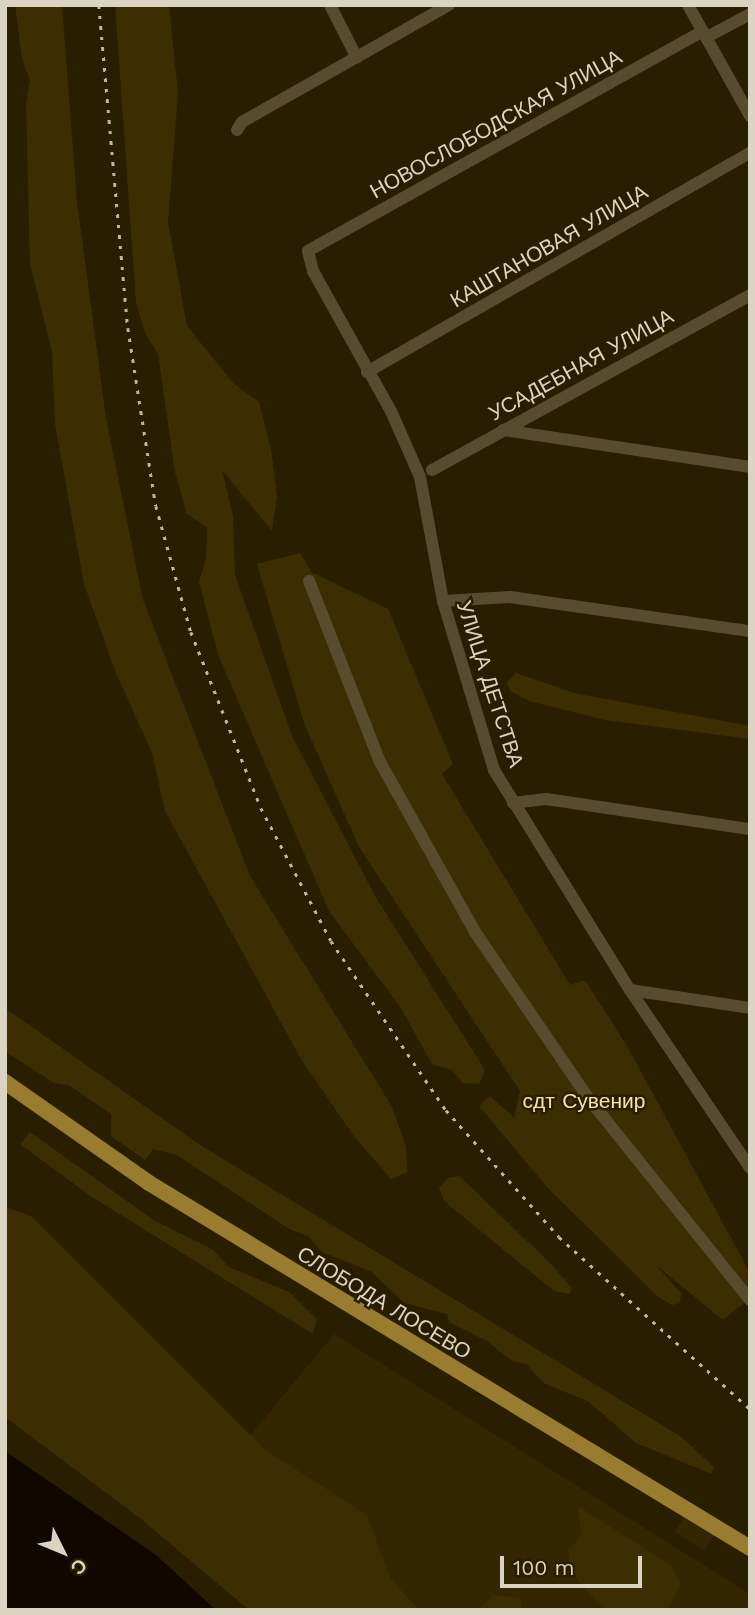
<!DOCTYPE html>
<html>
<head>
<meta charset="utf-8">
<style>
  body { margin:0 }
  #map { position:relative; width:755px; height:1615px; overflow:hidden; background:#291e00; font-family:"Work Sans",sans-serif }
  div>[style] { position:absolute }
  .built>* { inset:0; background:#342600; transform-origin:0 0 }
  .green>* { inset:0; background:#3d2e02 }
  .water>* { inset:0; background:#100800 }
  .minor>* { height:12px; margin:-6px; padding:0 6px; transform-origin:6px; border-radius:6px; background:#594c2e }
  .major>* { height:16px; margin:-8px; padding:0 8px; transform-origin:8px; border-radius:8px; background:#997c30 }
  .rail>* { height:2.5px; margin-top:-1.25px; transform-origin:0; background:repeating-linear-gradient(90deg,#beb7a3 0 3.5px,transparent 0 10.5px) }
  span { translate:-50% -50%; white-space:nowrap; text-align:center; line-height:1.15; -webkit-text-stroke:5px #291e00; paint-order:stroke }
  .street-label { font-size:21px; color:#dbd4c3 }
  .park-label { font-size:21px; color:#f8e2ab }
  .frame { position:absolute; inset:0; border:7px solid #dbd4c3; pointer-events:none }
  .north { position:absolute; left:28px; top:1517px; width:70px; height:70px; -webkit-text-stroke:5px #291e00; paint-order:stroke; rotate:133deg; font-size:19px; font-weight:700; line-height:28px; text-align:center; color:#dbd4c3 }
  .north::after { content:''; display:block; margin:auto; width:24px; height:32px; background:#dbd4c3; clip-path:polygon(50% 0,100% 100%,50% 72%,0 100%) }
  .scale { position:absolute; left:500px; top:1556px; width:142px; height:32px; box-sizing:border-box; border:4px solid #dbd4c3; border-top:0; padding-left:9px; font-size:21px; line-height:24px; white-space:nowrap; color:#dbd4c3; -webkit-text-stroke:5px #291e00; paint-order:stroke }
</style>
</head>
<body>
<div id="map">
  <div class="built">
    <i style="clip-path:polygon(334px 1334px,750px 1594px,750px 1610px,276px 1610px,181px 1519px)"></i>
    <i style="left:684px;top:1517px;width:35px;height:18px;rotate:31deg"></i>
  </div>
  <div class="green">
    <i style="clip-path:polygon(15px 5px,62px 5px,77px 202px,106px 418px,143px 600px,250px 876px,392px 1107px,406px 1147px,407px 1172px,391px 1179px,353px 1135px,301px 1059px,165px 811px,152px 753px,116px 673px,84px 584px,55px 424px,52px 351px,30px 264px,26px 103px,30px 80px,22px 59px)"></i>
    <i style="clip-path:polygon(115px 5px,169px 5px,178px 93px,168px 222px,187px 326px,233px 383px,259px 402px,271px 449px,277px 496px,272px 531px,222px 470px,233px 516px,235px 575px,292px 736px,375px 896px,485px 1070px,479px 1084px,463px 1083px,452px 1070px,432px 1064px,401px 1008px,329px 911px,219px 657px,199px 582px,206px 559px,207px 527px,187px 514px,175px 472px,158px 354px,145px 333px,136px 302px)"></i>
    <i style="clip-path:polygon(300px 553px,311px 572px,388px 609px,453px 764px,442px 774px,570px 985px,585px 980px,627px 1046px,750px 1273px,750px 1298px,723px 1320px,656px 1265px,681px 1293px,680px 1303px,672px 1305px,657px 1296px,547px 1187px,479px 1106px,490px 1096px,514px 1118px,520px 1091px,359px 847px,304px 723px,257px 564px)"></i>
    <i style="clip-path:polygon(516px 673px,574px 693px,750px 726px,750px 739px,605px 720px,529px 701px,510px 691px,507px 682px)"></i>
    <i style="clip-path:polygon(5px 1008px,200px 1145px,680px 1436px,714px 1467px,712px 1474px,636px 1443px,588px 1401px,545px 1384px,526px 1364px,512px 1361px,487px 1341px,449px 1322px,447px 1314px,404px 1303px,372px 1272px,322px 1252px,308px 1236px,291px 1230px,177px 1155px,153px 1149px,145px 1160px,111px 1136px,111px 1114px,69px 1085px,54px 1083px,5px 1051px)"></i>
    <i style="clip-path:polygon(30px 1132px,155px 1221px,212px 1249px,229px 1267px,289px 1292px,317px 1319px,313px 1334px,92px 1197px,20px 1144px)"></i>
    <i style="clip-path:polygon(459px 1176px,548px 1261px,572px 1288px,570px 1294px,554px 1291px,444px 1201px,439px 1188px,448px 1178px)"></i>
    <i style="clip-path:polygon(5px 1207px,31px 1216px,264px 1449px,367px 1515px,390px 1578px,419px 1610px,249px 1610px,140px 1518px,5px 1417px)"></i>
    <i style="clip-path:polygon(578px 1506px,672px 1566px,681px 1585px,667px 1609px,607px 1610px,586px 1590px,571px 1571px,568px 1550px,581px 1536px)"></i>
    <i style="clip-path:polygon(493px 1595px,521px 1598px,522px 1610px,478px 1610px)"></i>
  </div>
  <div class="water">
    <i style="clip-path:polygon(5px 1451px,156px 1555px,216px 1610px,5px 1610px)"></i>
  </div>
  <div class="minor">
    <i style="left:330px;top:5px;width:59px;rotate:63deg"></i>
    <i style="left:688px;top:5px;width:127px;rotate:60.8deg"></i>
    <i style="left:703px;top:31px;width:452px;rotate:150.9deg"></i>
    <i style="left:308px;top:251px;width:21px;rotate:76deg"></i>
    <i style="left:313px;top:271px;width:160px;rotate:60.9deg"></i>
    <i style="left:391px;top:411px;width:72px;rotate:66.3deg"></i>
    <i style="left:420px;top:477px;width:126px;rotate:79.5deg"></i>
    <i style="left:443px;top:601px;width:177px;rotate:73.2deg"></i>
    <i style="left:494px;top:770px;width:259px;rotate:58.3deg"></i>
    <i style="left:630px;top:990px;width:215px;rotate:56deg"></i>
    <i style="left:707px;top:37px;width:49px;rotate:-28.1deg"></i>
    <i style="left:237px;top:130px;width:9px;rotate:-58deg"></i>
    <i style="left:242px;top:122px;width:238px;rotate:-29.5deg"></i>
    <i style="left:367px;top:372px;width:441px;rotate:-29.8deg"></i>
    <i style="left:503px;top:430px;width:250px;rotate:8.5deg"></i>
    <i style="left:432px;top:470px;width:363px;rotate:-28.8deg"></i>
    <i style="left:309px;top:581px;width:192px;rotate:68.6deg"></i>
    <i style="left:379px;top:760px;width:197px;rotate:60.8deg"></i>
    <i style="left:475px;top:932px;width:202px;rotate:55.7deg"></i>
    <i style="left:589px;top:1099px;width:258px;rotate:51.3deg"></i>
    <i style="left:443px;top:601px;width:67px;rotate:-3.4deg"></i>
    <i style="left:510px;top:597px;width:242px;rotate:8.1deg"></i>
    <i style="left:513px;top:803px;width:33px;rotate:-7deg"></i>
    <i style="left:546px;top:799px;width:206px;rotate:8.4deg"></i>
    <i style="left:630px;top:990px;width:121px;rotate:8.5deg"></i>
  </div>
  <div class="major">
    <i style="left:5px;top:1082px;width:176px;rotate:35deg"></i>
    <i style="left:149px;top:1183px;width:703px;rotate:31.27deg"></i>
  </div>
  <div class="rail">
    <i style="left:99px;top:5px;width:324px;rotate:84.9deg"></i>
    <i style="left:128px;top:328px;width:180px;rotate:81.1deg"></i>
    <i style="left:156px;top:506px;width:131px;rotate:74.5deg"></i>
    <i style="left:191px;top:632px;width:189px;rotate:68.3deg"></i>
    <i style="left:261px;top:808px;width:150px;rotate:62.2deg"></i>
    <i style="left:331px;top:941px;width:204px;rotate:55.8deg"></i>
    <i style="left:446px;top:1110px;width:170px;rotate:48.3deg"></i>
    <i style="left:559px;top:1237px;width:257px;rotate:42deg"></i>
  </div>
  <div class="street-label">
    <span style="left:496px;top:124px;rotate:-29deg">НОВОСЛОБОДСКАЯ УЛИЦА</span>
    <span style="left:549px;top:246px;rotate:-30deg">КАШТАНОВАЯ УЛИЦА</span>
    <span style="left:581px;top:365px;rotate:-29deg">УСАДЕБНАЯ УЛИЦА</span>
    <span style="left:490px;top:684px;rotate:72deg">УЛИЦА ДЕТСТВА</span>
    <span style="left:384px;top:1303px;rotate:31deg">СЛОБОДА ЛОСЕВО</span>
  </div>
  <div class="park-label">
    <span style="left:584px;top:1101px">сдт Сувенир</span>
  </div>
  <div class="frame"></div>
  <div class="north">С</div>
  <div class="scale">100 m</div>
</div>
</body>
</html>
